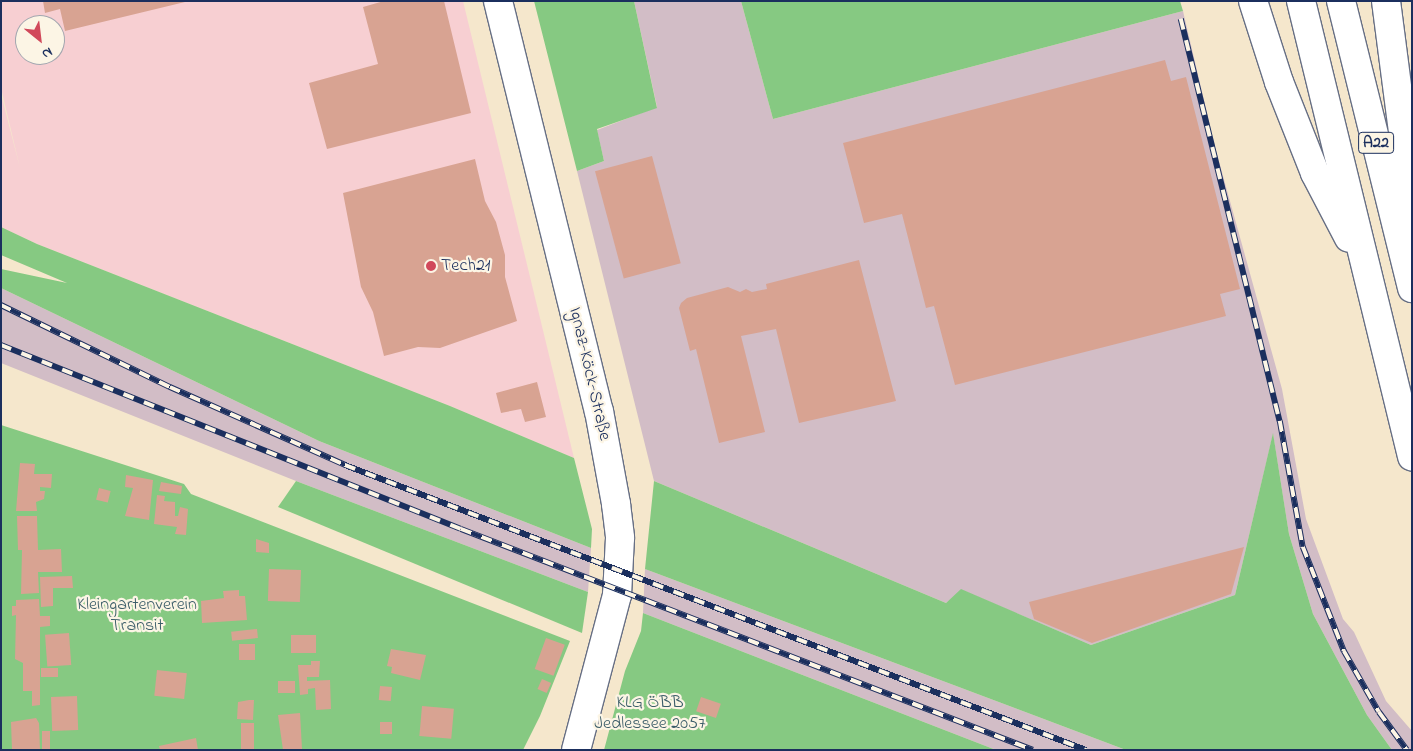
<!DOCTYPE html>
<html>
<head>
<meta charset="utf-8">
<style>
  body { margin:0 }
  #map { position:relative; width:1413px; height:751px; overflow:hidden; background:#f5e7cc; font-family:"Indie Flower",sans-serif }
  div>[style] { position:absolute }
  .built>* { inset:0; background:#f7cfd2 }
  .industrial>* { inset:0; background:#d2bdc6 }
  .green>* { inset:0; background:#86c982 }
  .building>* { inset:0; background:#d8a392; transform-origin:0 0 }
  .roads { filter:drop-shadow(1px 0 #676f84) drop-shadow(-1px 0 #676f84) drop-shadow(0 1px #676f84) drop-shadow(0 -1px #676f84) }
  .minor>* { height:28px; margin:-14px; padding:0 14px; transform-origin:14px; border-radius:14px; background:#fff }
  .motorway>* { height:28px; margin:-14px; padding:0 14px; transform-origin:14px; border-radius:14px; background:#fff }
  .rail>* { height:5.5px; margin-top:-2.75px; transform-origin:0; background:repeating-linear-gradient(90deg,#fcf5e5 0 11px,#1b2f5e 0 22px); box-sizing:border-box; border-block:1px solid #1b2f5e }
  .dots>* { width:14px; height:14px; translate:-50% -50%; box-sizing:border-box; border:2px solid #fcf5e5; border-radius:50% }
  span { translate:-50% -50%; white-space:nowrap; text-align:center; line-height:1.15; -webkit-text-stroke:4.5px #fcf5e5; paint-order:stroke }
  .shield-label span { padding:1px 4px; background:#fcf5e5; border:1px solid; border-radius:4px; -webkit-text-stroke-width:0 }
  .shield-label { font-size:16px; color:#1b2f5e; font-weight:700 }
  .poi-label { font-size:18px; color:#1b2f5e }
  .left { translate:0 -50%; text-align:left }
  .street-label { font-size:18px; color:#1b2f5e }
  .park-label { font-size:18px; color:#3b5d69 }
  .frame { position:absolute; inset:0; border:2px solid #1b2f5e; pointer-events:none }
  .north { position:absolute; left:15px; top:15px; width:50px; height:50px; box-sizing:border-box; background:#fcf5e5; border:1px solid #a2a6af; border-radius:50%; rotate:151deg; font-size:14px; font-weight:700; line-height:20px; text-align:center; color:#1b2f5e }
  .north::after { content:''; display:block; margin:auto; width:18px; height:22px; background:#d1495b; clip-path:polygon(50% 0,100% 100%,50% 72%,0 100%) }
</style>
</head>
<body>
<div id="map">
  <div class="built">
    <i style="clip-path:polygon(evenodd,1px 1px,463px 1px,574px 458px,450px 406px,37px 244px,1px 227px,1px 94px,20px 168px,1px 88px,1px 1px,25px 25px,55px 25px,55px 55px,25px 55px,25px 25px)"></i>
  </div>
  <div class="industrial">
    <i style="clip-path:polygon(634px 1px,741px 1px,773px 119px,1183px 11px,1215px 147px,1282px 389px,1306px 519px,1343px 619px,1354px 632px,1386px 701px,1412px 731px,1412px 750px,1392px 750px,1367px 715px,1313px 614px,1289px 534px,1273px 434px,1235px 595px,1091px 645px,962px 590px,946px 603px,654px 481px,577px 171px,604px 161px,597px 130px,657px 107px)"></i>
    <i style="clip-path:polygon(1px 288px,319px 441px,591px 548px,588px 592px,296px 481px,1px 363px)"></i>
    <i style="clip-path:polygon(645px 569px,1126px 750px,996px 750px,643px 613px)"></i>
  </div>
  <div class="green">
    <i style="clip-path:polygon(534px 1px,634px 1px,657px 108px,597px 129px,604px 161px,577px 171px)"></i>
    <i style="clip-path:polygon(741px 1px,1180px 1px,1183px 11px,773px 119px)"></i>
    <i style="clip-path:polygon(1px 227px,37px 244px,450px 406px,574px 458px,592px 529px,591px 548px,319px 441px,1px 288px,1px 269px,67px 283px,1px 255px)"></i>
    <i style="clip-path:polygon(1px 425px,184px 484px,191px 494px,570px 641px,540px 716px,523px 750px,1px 750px)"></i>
    <i style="clip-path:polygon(1273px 433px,1289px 534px,1313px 614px,1367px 715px,1392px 750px,1126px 750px,645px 569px,654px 481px,946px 603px,961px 589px,1091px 645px,1235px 595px)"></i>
    <i style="clip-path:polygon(296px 481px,588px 592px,582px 633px,278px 507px)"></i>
    <i style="clip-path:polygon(643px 613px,996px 750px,604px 750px,625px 671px,641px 631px)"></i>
  </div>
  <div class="building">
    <i style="clip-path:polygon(43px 1px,185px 1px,185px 2px,65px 31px,60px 9px,45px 13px)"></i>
    <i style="clip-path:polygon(384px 1px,444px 1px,471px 113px,327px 149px,309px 83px,378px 64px,363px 7px)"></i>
    <i style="clip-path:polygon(1165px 60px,1171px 81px,1186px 77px,1240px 289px,1220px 294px,1226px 316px,955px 385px,934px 306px,926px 308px,902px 214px,864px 223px,843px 143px)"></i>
    <i style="left:652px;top:156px;width:111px;height:59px;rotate:75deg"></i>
    <i style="clip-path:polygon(475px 159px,485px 201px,496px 222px,505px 255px,505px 277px,517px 321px,440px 348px,418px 347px,384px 356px,373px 312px,361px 287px,343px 193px)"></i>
    <i style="clip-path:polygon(859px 260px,896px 401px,799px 423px,776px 329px,741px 336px,765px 432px,719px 443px,696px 349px,690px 351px,679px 308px,681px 303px,687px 298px,728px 287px,740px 292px,746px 289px,752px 292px,767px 289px,766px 284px)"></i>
    <i style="clip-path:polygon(537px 382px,546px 417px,525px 422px,521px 409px,501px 413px,496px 393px)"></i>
    <i style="clip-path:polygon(20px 463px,35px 464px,34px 474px,52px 474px,51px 488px,40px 487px,40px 491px,45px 491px,44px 499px,36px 502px,37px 511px,16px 511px)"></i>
    <i style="clip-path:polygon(126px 475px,153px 480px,149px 520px,125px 516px,133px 488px,125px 487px)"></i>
    <i style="clip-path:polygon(161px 482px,182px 486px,181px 494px,159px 491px)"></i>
    <i style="left:99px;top:488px;width:12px;height:12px;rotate:14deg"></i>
    <i style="clip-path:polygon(157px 495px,165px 496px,164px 501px,175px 502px,175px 516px,178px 516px,180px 507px,188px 509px,186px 535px,175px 534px,177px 527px,154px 524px)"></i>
    <i style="clip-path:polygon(17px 516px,37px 516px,38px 550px,61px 549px,62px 572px,38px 572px,39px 593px,21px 594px,22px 550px,18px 550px)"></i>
    <i style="clip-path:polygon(256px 539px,269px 543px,269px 553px,256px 552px)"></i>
    <i style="clip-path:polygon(1244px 547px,1231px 594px,1092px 643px,1034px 619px,1029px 602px)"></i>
    <i style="left:269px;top:569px;width:32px;height:32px;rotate:2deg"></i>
    <i style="clip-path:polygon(72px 576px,73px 588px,53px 588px,53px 606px,41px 607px,40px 577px)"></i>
    <i style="clip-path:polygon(239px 590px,239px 596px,245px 596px,247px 620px,202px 623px,201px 601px,224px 598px,223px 591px)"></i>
    <i style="clip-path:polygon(39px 599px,40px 616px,50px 616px,50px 626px,40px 627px,40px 705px,32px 706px,32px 691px,23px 691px,23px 663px,15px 659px,16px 615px,12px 616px,12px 606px,16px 606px,16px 600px)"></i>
    <i style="left:257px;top:629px;width:9px;height:26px;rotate:84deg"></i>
    <i style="left:69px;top:633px;width:32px;height:24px;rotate:86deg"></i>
    <i style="left:291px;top:635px;width:25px;height:18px"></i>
    <i style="left:546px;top:638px;width:20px;height:33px;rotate:20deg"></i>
    <i style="left:239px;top:644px;width:16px;height:16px"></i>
    <i style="clip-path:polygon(391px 649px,426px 655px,420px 680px,391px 673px,392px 667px,387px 666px)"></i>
    <i style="clip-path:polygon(311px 661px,320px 661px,319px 677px,307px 677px,307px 681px,330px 680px,331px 709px,316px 710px,315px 688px,308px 689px,308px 694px,300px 695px,298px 665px,311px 665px)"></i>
    <i style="left:58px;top:668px;width:9px;height:17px;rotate:90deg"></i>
    <i style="left:157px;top:670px;width:30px;height:26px;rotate:6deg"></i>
    <i style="left:542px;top:679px;width:10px;height:11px;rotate:24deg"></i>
    <i style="left:278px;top:681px;width:17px;height:12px"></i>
    <i style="left:380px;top:686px;width:12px;height:14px;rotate:5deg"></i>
    <i style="left:77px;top:696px;width:34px;height:26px;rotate:88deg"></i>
    <i style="left:701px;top:697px;width:21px;height:15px;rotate:19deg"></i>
    <i style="clip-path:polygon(249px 700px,254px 700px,253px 720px,237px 719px,238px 702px)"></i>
    <i style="left:422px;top:706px;width:32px;height:30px;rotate:5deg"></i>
    <i style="clip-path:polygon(300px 713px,302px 749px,283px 750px,278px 715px)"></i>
    <i style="clip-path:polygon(36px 718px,39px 723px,40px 750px,12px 750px,11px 722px)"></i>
    <i style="left:380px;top:722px;width:12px;height:12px"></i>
    <i style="left:241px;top:723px;width:13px;height:27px"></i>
    <i style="left:42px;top:731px;width:8px;height:19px"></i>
    <i style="clip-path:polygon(196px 738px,198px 750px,160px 750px,159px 746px)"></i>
  </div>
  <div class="roads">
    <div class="minor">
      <i style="left:498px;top:1px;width:422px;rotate:76.2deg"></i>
      <i style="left:599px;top:411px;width:95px;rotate:79.6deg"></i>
      <i style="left:616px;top:504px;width:34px;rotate:83deg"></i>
      <i style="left:620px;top:538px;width:57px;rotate:93deg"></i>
      <i style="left:617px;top:595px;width:160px;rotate:104.8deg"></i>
    </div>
    <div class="motorway">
      <i style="left:1253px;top:1px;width:85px;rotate:72.2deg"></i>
      <i style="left:1279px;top:82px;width:98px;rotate:68.4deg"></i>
      <i style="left:1315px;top:173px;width:73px;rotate:62.4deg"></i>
      <i style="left:1301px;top:1px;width:469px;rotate:76.3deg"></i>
      <i style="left:1341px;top:1px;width:296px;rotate:76.1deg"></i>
      <i style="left:1386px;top:1px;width:178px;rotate:82.6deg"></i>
      <i style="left:1409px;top:178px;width:57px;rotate:89deg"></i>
    </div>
  </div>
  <div class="rail">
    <i style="left:1181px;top:19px;width:414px;rotate:76.2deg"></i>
    <i style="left:1280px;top:421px;width:128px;rotate:79.7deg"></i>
    <i style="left:1303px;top:547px;width:112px;rotate:68.5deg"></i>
    <i style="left:1344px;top:651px;width:70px;rotate:60.2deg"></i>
    <i style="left:1379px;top:712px;width:47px;rotate:53.6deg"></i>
    <i style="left:1px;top:305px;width:188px;rotate:25.9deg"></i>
    <i style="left:170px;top:387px;width:192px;rotate:24deg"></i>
    <i style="left:345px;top:465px;width:794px;rotate:21.04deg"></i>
    <i style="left:1px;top:345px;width:495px;rotate:21.8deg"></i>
    <i style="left:461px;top:529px;width:613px;rotate:21.12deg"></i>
  </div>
  <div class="dots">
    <i style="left:431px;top:266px;background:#d1495b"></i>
  </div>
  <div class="shield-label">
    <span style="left:1376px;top:143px">A22</span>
  </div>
  <div class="poi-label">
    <span class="left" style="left:441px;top:266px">Tech21</span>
  </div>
  <div class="street-label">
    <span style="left:589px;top:374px;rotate:77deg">Ignaz-Köck-Straße</span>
  </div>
  <div class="park-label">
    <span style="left:137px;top:616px">Kleingartenverein<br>Transit</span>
    <span style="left:650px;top:714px">KLG ÖBB<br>Jedlessee 2057</span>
  </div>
  <div class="frame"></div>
  <div class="north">N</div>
</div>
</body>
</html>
